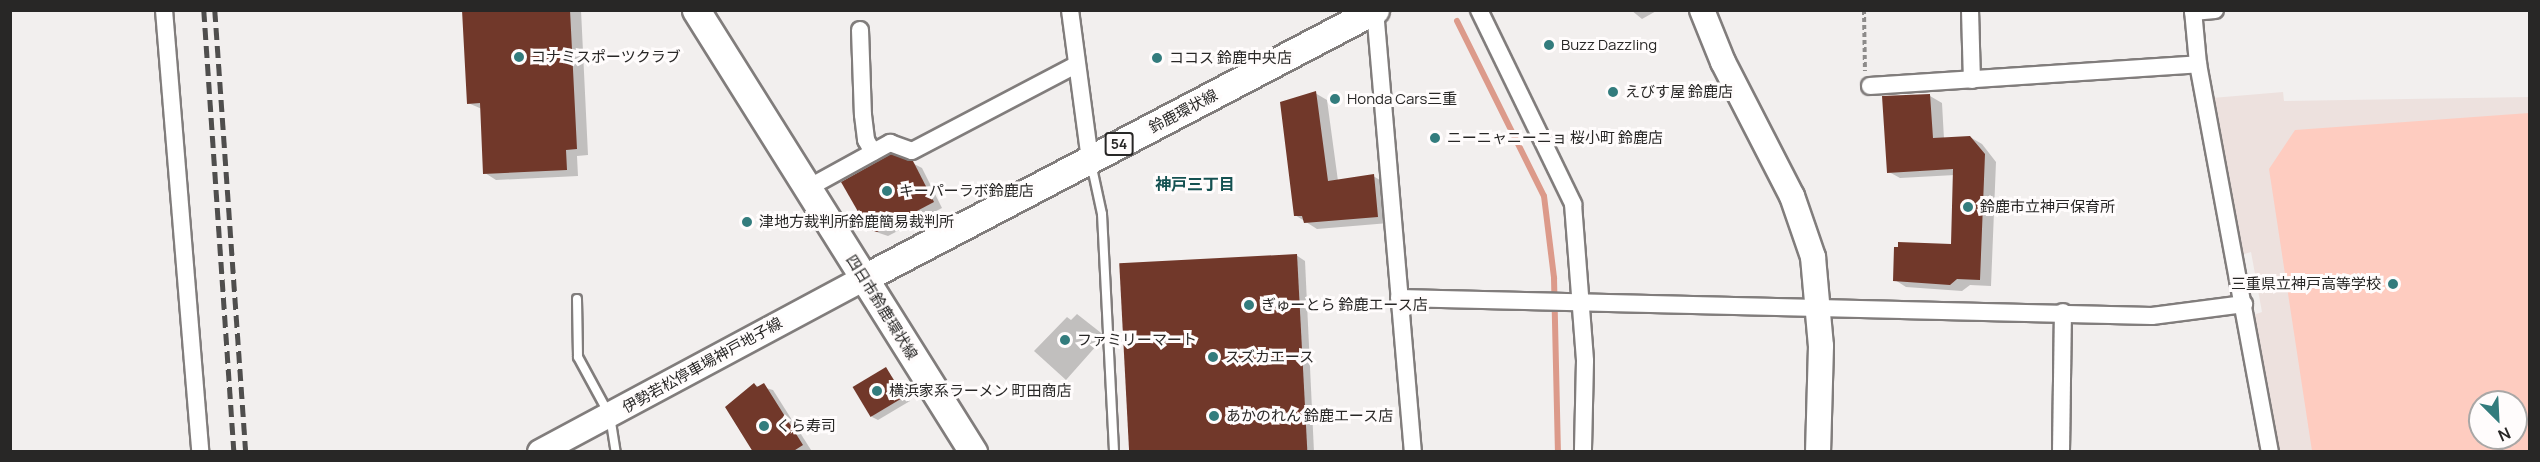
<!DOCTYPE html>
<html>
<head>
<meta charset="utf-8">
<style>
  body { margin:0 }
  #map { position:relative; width:2540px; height:462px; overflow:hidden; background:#f2efee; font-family:Manrope,"Noto Sans JP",sans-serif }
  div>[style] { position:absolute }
  .built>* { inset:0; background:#ede1de }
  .green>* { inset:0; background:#feccc0 }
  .shadow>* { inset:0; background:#0003 }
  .stream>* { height:6px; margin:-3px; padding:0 3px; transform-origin:3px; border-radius:3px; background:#dc9a8a }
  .building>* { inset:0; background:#71382a; transform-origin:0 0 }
  .path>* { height:4px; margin-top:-2px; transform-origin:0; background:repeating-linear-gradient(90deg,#8d8b8a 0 4.5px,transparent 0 7.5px) }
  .roads { filter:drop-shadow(2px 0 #817d7c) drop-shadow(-2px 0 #817d7c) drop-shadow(0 2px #817d7c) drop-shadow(0 -2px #817d7c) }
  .lane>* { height:8px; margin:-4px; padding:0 4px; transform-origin:4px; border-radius:4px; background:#fff }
  .street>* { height:16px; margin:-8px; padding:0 8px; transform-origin:8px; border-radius:8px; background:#fff }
  .secondary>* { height:24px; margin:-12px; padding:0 12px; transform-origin:12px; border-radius:12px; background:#fff }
  .primary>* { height:27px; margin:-13.5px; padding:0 13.5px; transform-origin:13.5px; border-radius:13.5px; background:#fff }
  .rail>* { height:4.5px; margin-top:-2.25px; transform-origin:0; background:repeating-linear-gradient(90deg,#4f4e4d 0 12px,transparent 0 18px) }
  .dots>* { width:16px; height:16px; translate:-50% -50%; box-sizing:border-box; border:3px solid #fffcfc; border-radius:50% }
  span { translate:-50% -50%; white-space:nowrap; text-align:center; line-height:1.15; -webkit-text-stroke:6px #fffcfc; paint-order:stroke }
  .shield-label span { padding:2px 4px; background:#fffcfc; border:2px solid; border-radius:4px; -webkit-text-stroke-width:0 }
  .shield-label { font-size:14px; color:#282726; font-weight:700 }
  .poi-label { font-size:15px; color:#282726 }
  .left { translate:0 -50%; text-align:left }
  .right { translate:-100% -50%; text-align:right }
  .street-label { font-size:15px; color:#282726 }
  .neighbourhood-label { font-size:16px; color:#145151; font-weight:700 }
  .frame { position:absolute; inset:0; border:12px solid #282726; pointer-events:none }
  .north { position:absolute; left:2468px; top:390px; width:60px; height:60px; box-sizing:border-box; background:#fffcfc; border:2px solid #a9a7a6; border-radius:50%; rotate:156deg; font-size:16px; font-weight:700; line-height:24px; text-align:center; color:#282726 }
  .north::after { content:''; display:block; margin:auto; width:21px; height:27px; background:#337c7d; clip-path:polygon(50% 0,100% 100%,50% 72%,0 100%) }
</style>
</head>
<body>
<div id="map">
  <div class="built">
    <i style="clip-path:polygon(evenodd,2283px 92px,2284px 101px,2529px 97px,2529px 451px,2277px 451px,2253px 315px,2262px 312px,2251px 252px,2241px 255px,2212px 98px,2283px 92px,2480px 402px,2516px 402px,2516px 438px,2480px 438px,2480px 402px)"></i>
  </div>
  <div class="green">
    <i style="clip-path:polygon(evenodd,2529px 113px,2529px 451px,2312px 451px,2269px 169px,2295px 130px,2529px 113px,2480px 402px,2516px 402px,2516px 438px,2480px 438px,2480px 402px)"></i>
  </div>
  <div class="shadow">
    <i style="clip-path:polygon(464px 10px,581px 10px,588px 155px,577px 156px,578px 176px,496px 180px,485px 173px,482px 109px,468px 103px)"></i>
    <i style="clip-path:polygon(1631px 10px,1658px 10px,1642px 19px)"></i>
    <i style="clip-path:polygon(1315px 93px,1327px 100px,1338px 181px,1373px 176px,1385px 183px,1389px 223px,1317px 229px,1295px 215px)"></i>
    <i style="clip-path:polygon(1930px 96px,1942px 103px,1944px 139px,1970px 137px,1982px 144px,1996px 162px,1991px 286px,1970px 285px,1962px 291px,1906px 287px,1895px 280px,1900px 249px,1952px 246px,1955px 175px,1900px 178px,1889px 172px)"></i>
    <i style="clip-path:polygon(912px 163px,922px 168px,942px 208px,888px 236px,879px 233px,869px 228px)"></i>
    <i style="clip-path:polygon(1296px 255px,1305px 261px,1314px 452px,1131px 452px)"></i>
    <i style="clip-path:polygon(1077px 314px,1105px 336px,1066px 380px,1034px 351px,1067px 317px,1071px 320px)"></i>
    <i style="clip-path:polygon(886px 369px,910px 401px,878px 420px,872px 417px)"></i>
    <i style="clip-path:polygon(754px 385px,773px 390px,811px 450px,755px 452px)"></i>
  </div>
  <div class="stream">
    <i style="left:1457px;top:21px;width:195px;rotate:63.6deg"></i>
    <i style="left:1544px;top:196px;width:83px;rotate:83deg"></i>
    <i style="left:1554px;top:278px;width:174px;rotate:88.7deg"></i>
  </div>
  <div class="building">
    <i style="clip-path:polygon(462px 10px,570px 10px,577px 149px,566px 150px,567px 170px,483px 174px,480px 103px,467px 104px)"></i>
    <i style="clip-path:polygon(1316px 91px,1328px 181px,1374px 174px,1378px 217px,1304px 223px,1302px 216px,1294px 216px,1280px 102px)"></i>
    <i style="clip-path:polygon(1930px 94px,1933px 138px,1970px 136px,1985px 154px,1980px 280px,1957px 279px,1950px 285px,1893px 281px,1894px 247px,1898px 247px,1898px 242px,1951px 244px,1953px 169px,1887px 173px,1882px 96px)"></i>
    <i style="clip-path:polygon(891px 154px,913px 161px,934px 202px,877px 232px,868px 229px,841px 182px)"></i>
    <i style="left:1297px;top:254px;width:198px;height:178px;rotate:87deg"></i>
    <i style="left:886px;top:367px;width:35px;height:39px;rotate:59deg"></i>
    <i style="clip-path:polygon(754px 383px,757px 387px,764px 383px,803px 445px,792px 452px,753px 452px,725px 407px)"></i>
  </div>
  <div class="path">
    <i style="left:1864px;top:10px;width:61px;rotate:89.1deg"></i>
  </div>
  <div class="roads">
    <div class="lane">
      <i style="left:1091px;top:163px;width:52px;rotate:77.8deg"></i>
      <i style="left:1102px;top:214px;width:238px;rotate:87.1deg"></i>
      <i style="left:577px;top:299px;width:58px;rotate:89deg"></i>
      <i style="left:578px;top:357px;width:67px;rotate:61.5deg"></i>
      <i style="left:610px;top:416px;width:36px;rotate:81deg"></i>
    </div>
    <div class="street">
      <i style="left:164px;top:10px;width:443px;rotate:85.3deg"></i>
      <i style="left:1070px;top:10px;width:150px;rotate:82.4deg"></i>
      <i style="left:1375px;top:10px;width:444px;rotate:85.1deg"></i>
      <i style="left:1479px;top:10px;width:216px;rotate:64.1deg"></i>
      <i style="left:1573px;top:204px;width:157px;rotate:85.6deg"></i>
      <i style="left:1585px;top:361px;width:91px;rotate:91.3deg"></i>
      <i style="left:1970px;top:10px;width:70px;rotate:88.4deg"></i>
      <i style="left:2193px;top:10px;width:54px;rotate:84.7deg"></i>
      <i style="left:2198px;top:64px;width:395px;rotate:79.5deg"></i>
      <i style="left:2193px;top:12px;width:22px;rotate:-5deg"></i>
      <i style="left:860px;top:30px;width:85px;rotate:88deg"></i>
      <i style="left:863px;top:115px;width:25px;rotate:83deg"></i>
      <i style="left:866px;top:140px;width:14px;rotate:60deg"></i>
      <i style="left:1870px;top:86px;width:329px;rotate:-3.8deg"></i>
      <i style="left:808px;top:188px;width:94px;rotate:-28.8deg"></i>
      <i style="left:890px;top:143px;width:23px;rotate:20deg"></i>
      <i style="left:912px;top:151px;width:185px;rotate:-27.7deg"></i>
      <i style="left:1399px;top:298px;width:753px;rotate:1.37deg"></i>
      <i style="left:2152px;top:316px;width:93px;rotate:-7.4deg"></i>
      <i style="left:2061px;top:452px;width:140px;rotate:-89.2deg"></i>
    </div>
    <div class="secondary">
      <i style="left:1702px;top:10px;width:56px;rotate:68deg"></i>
      <i style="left:1723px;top:62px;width:151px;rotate:62.8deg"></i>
      <i style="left:1792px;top:196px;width:65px;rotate:71deg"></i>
      <i style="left:1813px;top:257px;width:89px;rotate:84.9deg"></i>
      <i style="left:1821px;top:346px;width:106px;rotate:91.6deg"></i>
      <i style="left:540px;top:452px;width:368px;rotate:-28.2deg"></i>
    </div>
    <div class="primary">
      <i style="left:696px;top:10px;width:522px;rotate:57.92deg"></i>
      <i style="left:864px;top:278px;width:577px;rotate:-27.68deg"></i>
    </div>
  </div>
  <div class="rail">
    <i style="left:204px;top:10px;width:443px;rotate:86.1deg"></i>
    <i style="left:215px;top:10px;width:443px;rotate:86deg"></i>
  </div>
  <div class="dots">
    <i style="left:1549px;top:45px;background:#337c7d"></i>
    <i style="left:519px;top:57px;background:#337c7d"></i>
    <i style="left:1157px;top:58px;background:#337c7d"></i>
    <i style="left:1613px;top:92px;background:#337c7d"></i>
    <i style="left:1335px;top:99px;background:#337c7d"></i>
    <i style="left:1435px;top:138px;background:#337c7d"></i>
    <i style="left:887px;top:191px;background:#337c7d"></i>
    <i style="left:1968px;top:207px;background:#337c7d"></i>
    <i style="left:747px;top:222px;background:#337c7d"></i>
    <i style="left:2393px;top:284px;background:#337c7d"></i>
    <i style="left:1249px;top:305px;background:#337c7d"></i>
    <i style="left:1065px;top:340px;background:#337c7d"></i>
    <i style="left:1213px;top:357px;background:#337c7d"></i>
    <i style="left:877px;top:391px;background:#337c7d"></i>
    <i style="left:1214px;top:416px;background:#337c7d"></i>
    <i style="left:764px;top:426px;background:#337c7d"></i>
  </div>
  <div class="shield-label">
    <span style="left:1119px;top:144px">54</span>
  </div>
  <div class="poi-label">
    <span class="left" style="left:1561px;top:45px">Buzz Dazzling</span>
    <span class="left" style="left:531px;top:57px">コナミスポーツクラブ</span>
    <span class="left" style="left:1169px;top:58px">ココス 鈴鹿中央店</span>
    <span class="left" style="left:1625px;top:92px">えびす屋 鈴鹿店</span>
    <span class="left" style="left:1347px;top:99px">Honda Cars三重</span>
    <span class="left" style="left:1447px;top:138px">ニーニャニーニョ 桜小町 鈴鹿店</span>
    <span class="left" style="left:899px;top:191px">キーパーラボ鈴鹿店</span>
    <span class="left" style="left:1980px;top:207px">鈴鹿市立神戸保育所</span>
    <span class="left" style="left:759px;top:222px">津地方裁判所鈴鹿簡易裁判所</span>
    <span class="right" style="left:2381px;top:284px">三重県立神戸高等学校</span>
    <span class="left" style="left:1261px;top:305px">ぎゅーとら 鈴鹿エース店</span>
    <span class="left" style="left:1077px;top:340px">ファミリーマート</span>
    <span class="left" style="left:1225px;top:357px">スズカエース</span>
    <span class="left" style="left:889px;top:391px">横浜家系ラーメン 町田商店</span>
    <span class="left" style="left:1226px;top:416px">あかのれん 鈴鹿エース店</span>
    <span class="left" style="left:776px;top:426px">くら寿司</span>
  </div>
  <div class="street-label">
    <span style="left:1183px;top:111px;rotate:-28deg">鈴鹿環状線</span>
    <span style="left:882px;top:307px;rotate:58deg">四日市鈴鹿環状線</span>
    <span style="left:702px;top:365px;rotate:-29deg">伊勢若松停車場神戸地子線</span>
  </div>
  <div class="neighbourhood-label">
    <span style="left:1195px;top:184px">神戸三丁目</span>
  </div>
  <div class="frame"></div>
  <div class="north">N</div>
</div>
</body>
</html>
